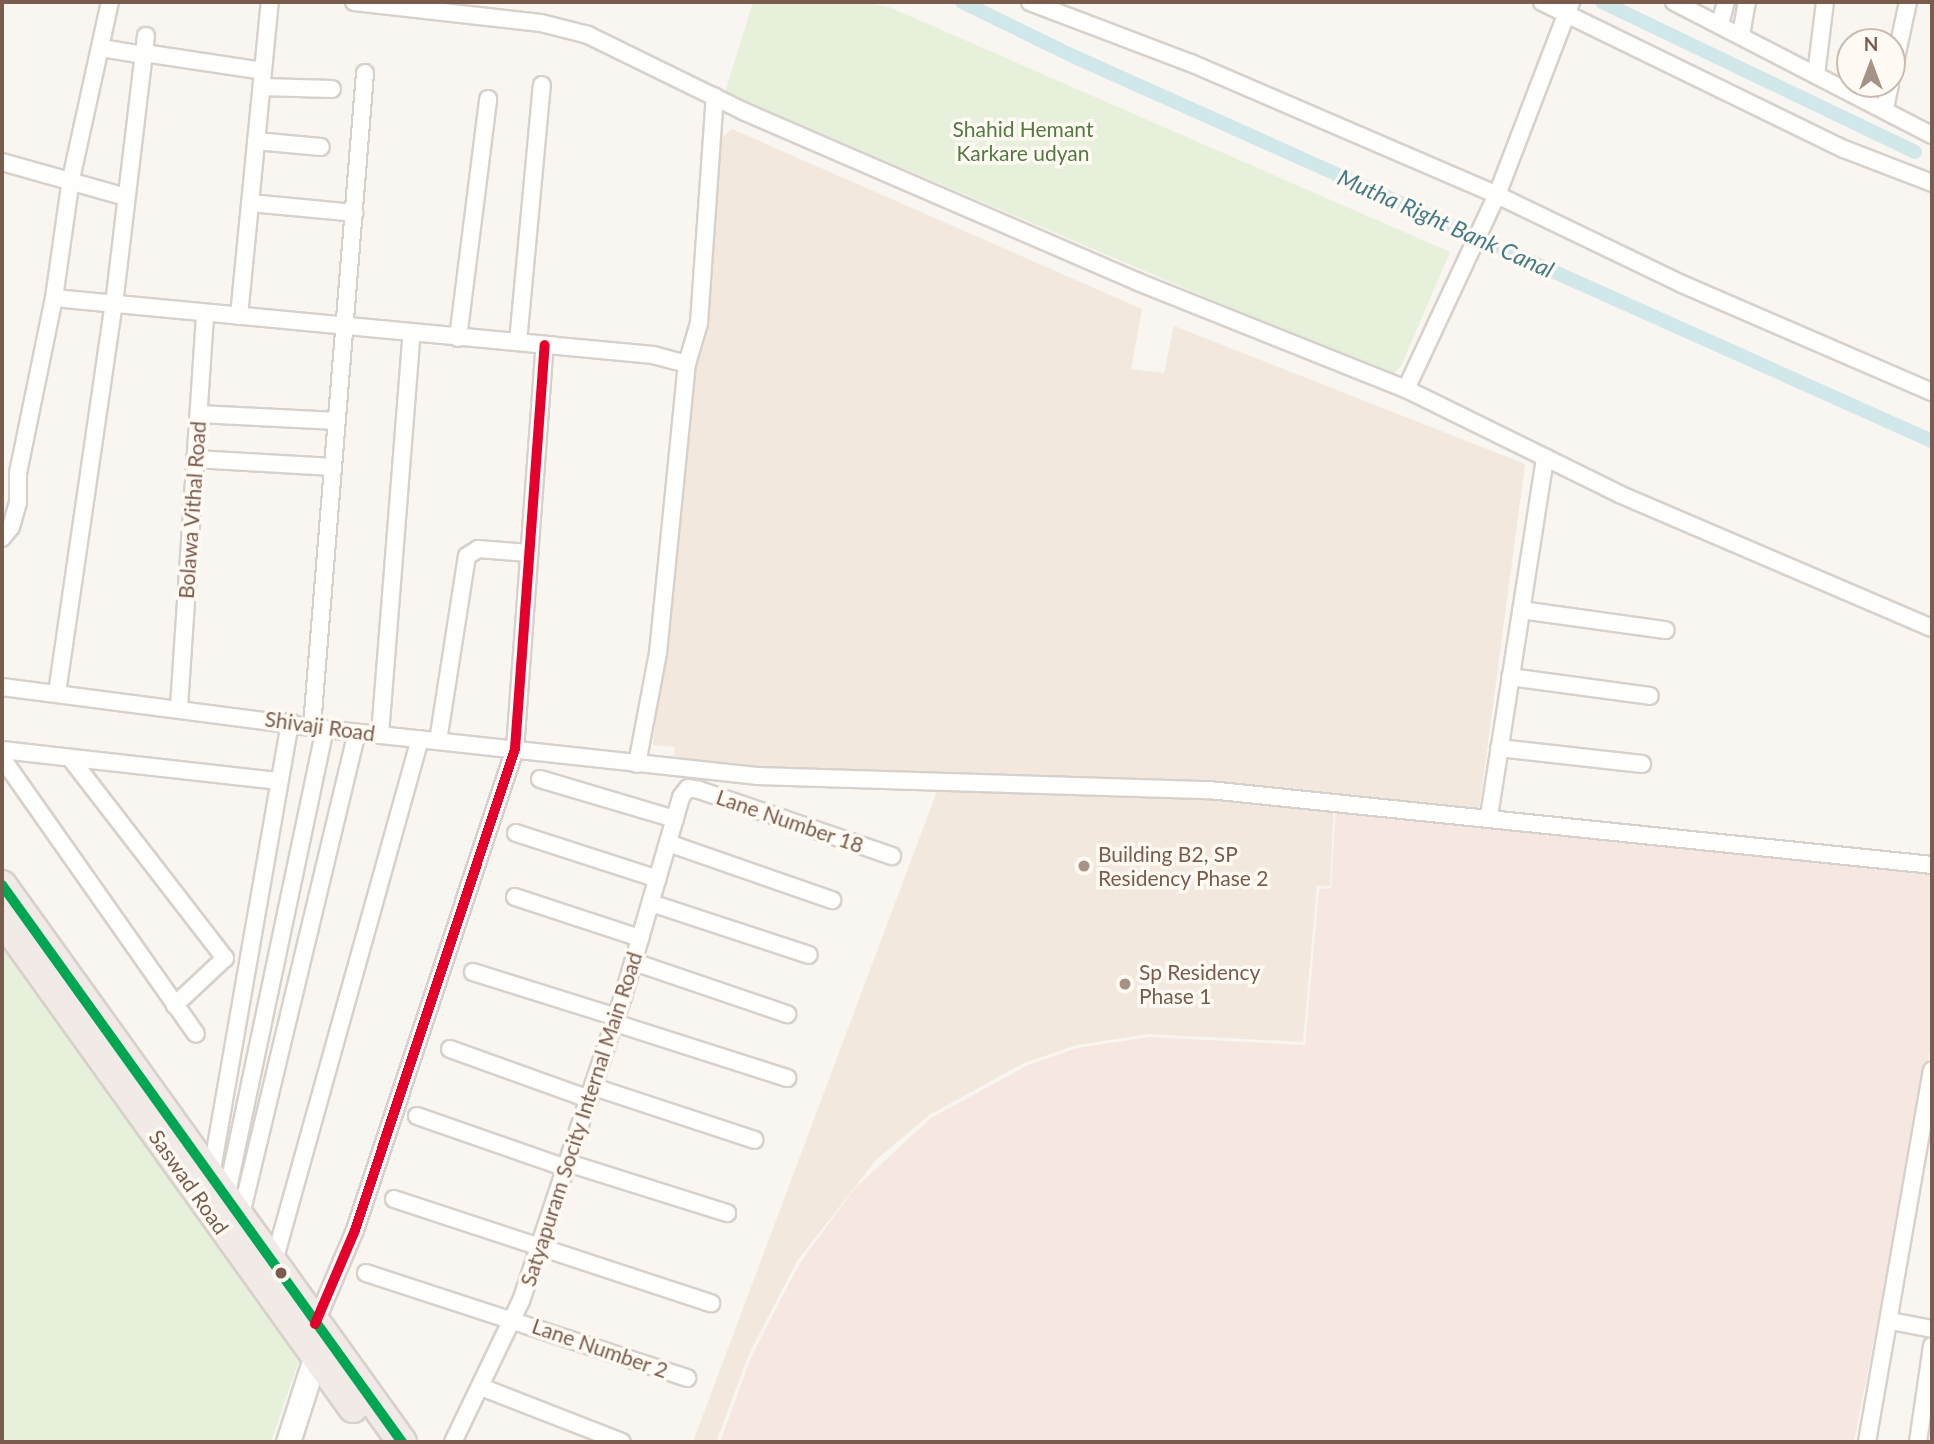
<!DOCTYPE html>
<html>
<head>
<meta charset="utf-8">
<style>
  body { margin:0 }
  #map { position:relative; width:1934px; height:1444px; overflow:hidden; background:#f9f5f0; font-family:Lato,sans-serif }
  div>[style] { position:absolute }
  .residential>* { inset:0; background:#f2e8de }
  .commercial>* { inset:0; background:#f6e8e1 }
  .green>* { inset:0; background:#e7f0db }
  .canal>* { height:14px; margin:-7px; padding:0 7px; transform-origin:7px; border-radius:7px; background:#d0e8ea }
  .roads { filter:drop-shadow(2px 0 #d7d1cb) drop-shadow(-2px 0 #d7d1cb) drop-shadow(0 2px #d7d1cb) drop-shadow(0 -2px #d7d1cb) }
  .street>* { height:16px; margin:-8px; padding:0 8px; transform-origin:8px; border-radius:8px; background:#fefefd }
  .secondary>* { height:23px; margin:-11.5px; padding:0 11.5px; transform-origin:11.5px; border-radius:11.5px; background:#fefefd }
  .highway>* { height:28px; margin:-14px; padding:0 14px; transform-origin:14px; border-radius:14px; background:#f2eae7 }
  .bus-1>* { height:10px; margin:-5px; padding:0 5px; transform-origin:5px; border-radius:5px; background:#00a651 }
  .bus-2>* { height:10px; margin:-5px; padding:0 5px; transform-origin:5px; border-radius:5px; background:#e4002b }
  .dots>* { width:19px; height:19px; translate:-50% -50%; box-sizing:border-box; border:4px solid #fffaf3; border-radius:50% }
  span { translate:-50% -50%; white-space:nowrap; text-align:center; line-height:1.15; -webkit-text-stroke:7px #fffaf3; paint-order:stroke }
  .park-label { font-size:21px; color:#537a41 }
  .street-label { font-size:21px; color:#7a5c4d }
  .poi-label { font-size:21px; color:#7a5c4d }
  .left { translate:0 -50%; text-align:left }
  .water-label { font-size:23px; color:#437c86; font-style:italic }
  .frame { position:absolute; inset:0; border:4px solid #7a5c4d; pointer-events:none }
  .north { position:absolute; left:1836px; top:28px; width:70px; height:70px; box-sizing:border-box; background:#fffaf3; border:2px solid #cabbb1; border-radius:50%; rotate:0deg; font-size:19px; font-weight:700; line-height:28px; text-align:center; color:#7a5c4d }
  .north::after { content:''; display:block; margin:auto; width:24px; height:32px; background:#a69286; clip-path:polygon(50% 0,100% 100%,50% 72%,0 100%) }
</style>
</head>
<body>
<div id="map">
  <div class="residential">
    <i style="clip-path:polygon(732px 129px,1142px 309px,1131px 369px,1164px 373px,1174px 326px,1525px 464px,1479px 811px,830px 776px,673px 763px,675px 747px,653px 745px,718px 141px)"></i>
    <i style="clip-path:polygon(939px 786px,1334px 803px,1330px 886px,1317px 886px,1303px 1042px,1149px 1034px,1077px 1045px,1024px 1063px,929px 1115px,876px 1160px,797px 1261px,749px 1354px,716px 1442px,693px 1442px)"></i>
  </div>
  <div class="commercial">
    <i style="clip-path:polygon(1336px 806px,1932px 871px,1932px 1040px,1854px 1442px,720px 1442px,752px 1355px,800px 1263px,854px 1189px,931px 1118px,1028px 1065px,1077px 1048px,1149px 1037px,1305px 1045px,1319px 889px,1331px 888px)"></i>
  </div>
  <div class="green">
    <i style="clip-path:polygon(753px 2px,865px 2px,889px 7px,1450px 252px,1401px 366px,1391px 376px,725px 92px)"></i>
    <i style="clip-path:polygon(2px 931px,299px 1360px,271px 1442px,2px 1442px)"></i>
  </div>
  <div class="canal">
    <i style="left:962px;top:2px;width:126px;rotate:26deg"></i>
    <i style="left:1075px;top:57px;width:939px;rotate:24.14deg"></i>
    <i style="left:1602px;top:2px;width:347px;rotate:25.6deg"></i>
  </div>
  <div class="roads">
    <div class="street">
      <i style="left:354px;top:2px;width:188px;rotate:6.4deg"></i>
      <i style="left:541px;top:23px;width:49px;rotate:14.3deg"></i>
      <i style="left:588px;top:35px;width:173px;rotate:26.1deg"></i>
      <i style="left:743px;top:111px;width:430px;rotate:23.4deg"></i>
      <i style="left:1138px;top:282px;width:289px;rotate:21.8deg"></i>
      <i style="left:1406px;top:389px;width:237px;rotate:26.2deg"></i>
      <i style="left:1619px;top:494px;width:340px;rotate:23.2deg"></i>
      <i style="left:1030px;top:2px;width:172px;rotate:20.8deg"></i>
      <i style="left:1191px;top:63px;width:333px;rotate:23.3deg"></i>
      <i style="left:1497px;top:195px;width:205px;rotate:25.7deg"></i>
      <i style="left:1682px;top:284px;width:272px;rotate:23.4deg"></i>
      <i style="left:1542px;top:2px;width:336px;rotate:26deg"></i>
      <i style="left:1844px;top:149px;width:94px;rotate:21.1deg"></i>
      <i style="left:1674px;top:2px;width:290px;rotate:27.3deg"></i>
      <i style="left:1720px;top:24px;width:23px;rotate:-75deg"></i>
      <i style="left:1741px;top:35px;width:34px;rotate:-80deg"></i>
      <i style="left:101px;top:48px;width:44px;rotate:9.2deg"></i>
      <i style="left:144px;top:53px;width:120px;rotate:8.6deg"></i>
      <i style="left:1816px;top:75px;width:74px;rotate:-83deg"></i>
      <i style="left:1892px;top:76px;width:76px;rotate:-77.8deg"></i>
      <i style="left:262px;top:87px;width:70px;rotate:1.6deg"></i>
      <i style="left:1885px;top:108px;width:25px;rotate:-78deg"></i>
      <i style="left:256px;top:141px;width:65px;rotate:5.3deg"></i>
      <i style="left:2px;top:162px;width:129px;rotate:15.8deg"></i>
      <i style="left:250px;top:203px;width:105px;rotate:5.4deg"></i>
      <i style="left:54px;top:298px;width:602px;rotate:5.44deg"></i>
      <i style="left:653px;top:355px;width:35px;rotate:15deg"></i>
      <i style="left:687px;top:364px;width:43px;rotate:-73.7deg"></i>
      <i style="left:699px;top:323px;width:227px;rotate:-86deg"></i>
      <i style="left:239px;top:316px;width:316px;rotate:-84.4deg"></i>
      <i style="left:458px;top:338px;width:241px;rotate:-82.8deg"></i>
      <i style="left:518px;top:342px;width:258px;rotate:-84.7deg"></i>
      <i style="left:1406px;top:389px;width:214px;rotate:-64.9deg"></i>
      <i style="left:1497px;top:195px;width:207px;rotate:-69deg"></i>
      <i style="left:199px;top:414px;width:138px;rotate:2.9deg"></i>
      <i style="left:195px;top:459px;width:138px;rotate:3.3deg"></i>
      <i style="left:2px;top:538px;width:14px;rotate:-51deg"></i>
      <i style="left:11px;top:527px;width:26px;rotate:-74deg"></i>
      <i style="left:18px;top:502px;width:29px;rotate:-90deg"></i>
      <i style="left:18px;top:473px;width:179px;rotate:-78.4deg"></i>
      <i style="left:54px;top:298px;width:120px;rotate:-81.9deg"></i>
      <i style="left:71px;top:179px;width:181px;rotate:-77.6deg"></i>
      <i style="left:1521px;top:610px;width:146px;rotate:7.9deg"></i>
      <i style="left:1510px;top:677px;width:141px;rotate:7.7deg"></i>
      <i style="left:2px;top:687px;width:335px;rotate:7.4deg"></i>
      <i style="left:334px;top:730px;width:426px;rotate:6.2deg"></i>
      <i style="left:758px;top:776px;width:451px;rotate:1.8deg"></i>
      <i style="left:1209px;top:790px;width:727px;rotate:5.92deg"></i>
      <i style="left:57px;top:693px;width:393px;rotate:-81.7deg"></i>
      <i style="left:114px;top:304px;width:270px;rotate:-83.2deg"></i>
      <i style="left:179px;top:707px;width:395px;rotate:-86.2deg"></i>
      <i style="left:312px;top:726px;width:655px;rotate:-85.36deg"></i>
      <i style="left:380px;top:735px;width:404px;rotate:-85.5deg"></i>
      <i style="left:438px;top:741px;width:187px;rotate:-81.1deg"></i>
      <i style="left:467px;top:556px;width:13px;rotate:-32deg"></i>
      <i style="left:478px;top:549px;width:51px;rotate:4.5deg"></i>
      <i style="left:1499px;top:748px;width:144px;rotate:6.4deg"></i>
      <i style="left:2px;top:750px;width:279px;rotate:6.4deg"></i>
      <i style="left:2px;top:758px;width:337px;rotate:54.9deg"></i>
      <i style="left:71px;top:759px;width:252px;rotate:52.3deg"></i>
      <i style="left:225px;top:958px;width:69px;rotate:136.8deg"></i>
      <i style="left:637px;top:764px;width:113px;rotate:-79.3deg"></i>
      <i style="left:658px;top:653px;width:290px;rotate:-84.3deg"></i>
      <i style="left:540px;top:779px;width:141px;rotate:16.5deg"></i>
      <i style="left:1489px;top:816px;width:363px;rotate:-81.1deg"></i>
      <i style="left:516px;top:833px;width:149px;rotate:17.9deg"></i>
      <i style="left:668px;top:843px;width:174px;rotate:19.2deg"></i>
      <i style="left:515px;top:897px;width:132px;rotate:18.2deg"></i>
      <i style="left:651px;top:903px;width:166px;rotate:18.2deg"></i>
      <i style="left:634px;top:962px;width:162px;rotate:18.8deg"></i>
      <i style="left:473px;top:972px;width:151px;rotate:17.4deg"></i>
      <i style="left:615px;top:1023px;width:181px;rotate:17.7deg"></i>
      <i style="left:450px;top:1049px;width:148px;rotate:19.8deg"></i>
      <i style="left:594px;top:1087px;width:169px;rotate:18.2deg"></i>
      <i style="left:417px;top:1116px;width:158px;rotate:19.2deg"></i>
      <i style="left:568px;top:1163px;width:167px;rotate:17.5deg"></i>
      <i style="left:211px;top:1175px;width:460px;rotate:-80.1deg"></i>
      <i style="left:226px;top:1198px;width:479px;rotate:-78.1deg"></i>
      <i style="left:394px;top:1199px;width:334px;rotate:18.2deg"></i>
      <i style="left:240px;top:1219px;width:500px;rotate:-76.5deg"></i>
      <i style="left:273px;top:1265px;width:546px;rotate:-74.39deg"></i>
      <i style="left:366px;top:1273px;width:338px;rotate:18.1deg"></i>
      <i style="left:1891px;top:1321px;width:42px;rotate:11deg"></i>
      <i style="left:315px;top:1324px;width:102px;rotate:-66.9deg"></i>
      <i style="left:355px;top:1230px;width:507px;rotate:-71.6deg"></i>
      <i style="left:515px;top:749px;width:405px;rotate:-85.8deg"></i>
      <i style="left:481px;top:1387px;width:151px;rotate:21.3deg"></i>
      <i style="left:453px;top:1442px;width:157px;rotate:-64.3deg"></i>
      <i style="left:521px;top:1301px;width:321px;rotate:-71.5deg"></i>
      <i style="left:623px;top:997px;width:208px;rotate:-73.8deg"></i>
      <i style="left:681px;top:797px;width:11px;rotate:-52deg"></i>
      <i style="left:688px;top:788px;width:11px;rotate:10deg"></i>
      <i style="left:699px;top:790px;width:204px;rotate:18.9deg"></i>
      <i style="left:1867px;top:1442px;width:377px;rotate:-80.1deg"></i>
      <i style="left:1918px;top:1442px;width:97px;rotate:-81.7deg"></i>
    </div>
    <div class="secondary">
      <i style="left:288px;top:1442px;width:88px;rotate:-72.2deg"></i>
    </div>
    <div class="highway">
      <i style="left:2px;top:885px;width:686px;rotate:54.32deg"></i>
      <i style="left:2px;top:919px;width:602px;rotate:54.33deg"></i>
    </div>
  </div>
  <div class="bus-1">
    <i style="left:2px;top:885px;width:686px;rotate:54.32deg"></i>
  </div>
  <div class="bus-2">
    <i style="left:315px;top:1324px;width:102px;rotate:-66.9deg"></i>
    <i style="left:355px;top:1230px;width:507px;rotate:-71.6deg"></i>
    <i style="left:515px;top:749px;width:405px;rotate:-85.8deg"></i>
  </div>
  <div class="dots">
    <i style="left:1084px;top:866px;background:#a69286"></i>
    <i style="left:1125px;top:984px;background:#a69286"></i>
    <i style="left:281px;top:1273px;background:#7a5c4d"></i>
  </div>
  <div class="park-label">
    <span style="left:1023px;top:141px">Shahid Hemant<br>Karkare udyan</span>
  </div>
  <div class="street-label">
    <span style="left:192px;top:510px;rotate:-86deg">Bolawa Vithal Road</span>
    <span style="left:320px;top:726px;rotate:8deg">Shivaji Road</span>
    <span style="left:790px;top:821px;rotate:19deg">Lane Number 18</span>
    <span style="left:581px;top:1119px;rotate:-72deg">Satyapuram Socity Internal Main Road</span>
    <span style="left:189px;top:1182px;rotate:55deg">Saswad Road</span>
    <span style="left:600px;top:1348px;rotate:19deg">Lane Number 2</span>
  </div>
  <div class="poi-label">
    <span class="left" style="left:1098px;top:866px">Building B2, SP<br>Residency Phase 2</span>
    <span class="left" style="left:1139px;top:984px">Sp Residency<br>Phase 1</span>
  </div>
  <div class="water-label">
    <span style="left:1446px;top:223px;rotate:24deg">Mutha Right Bank Canal</span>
  </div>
  <div class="frame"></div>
  <div class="north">N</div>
</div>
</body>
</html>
